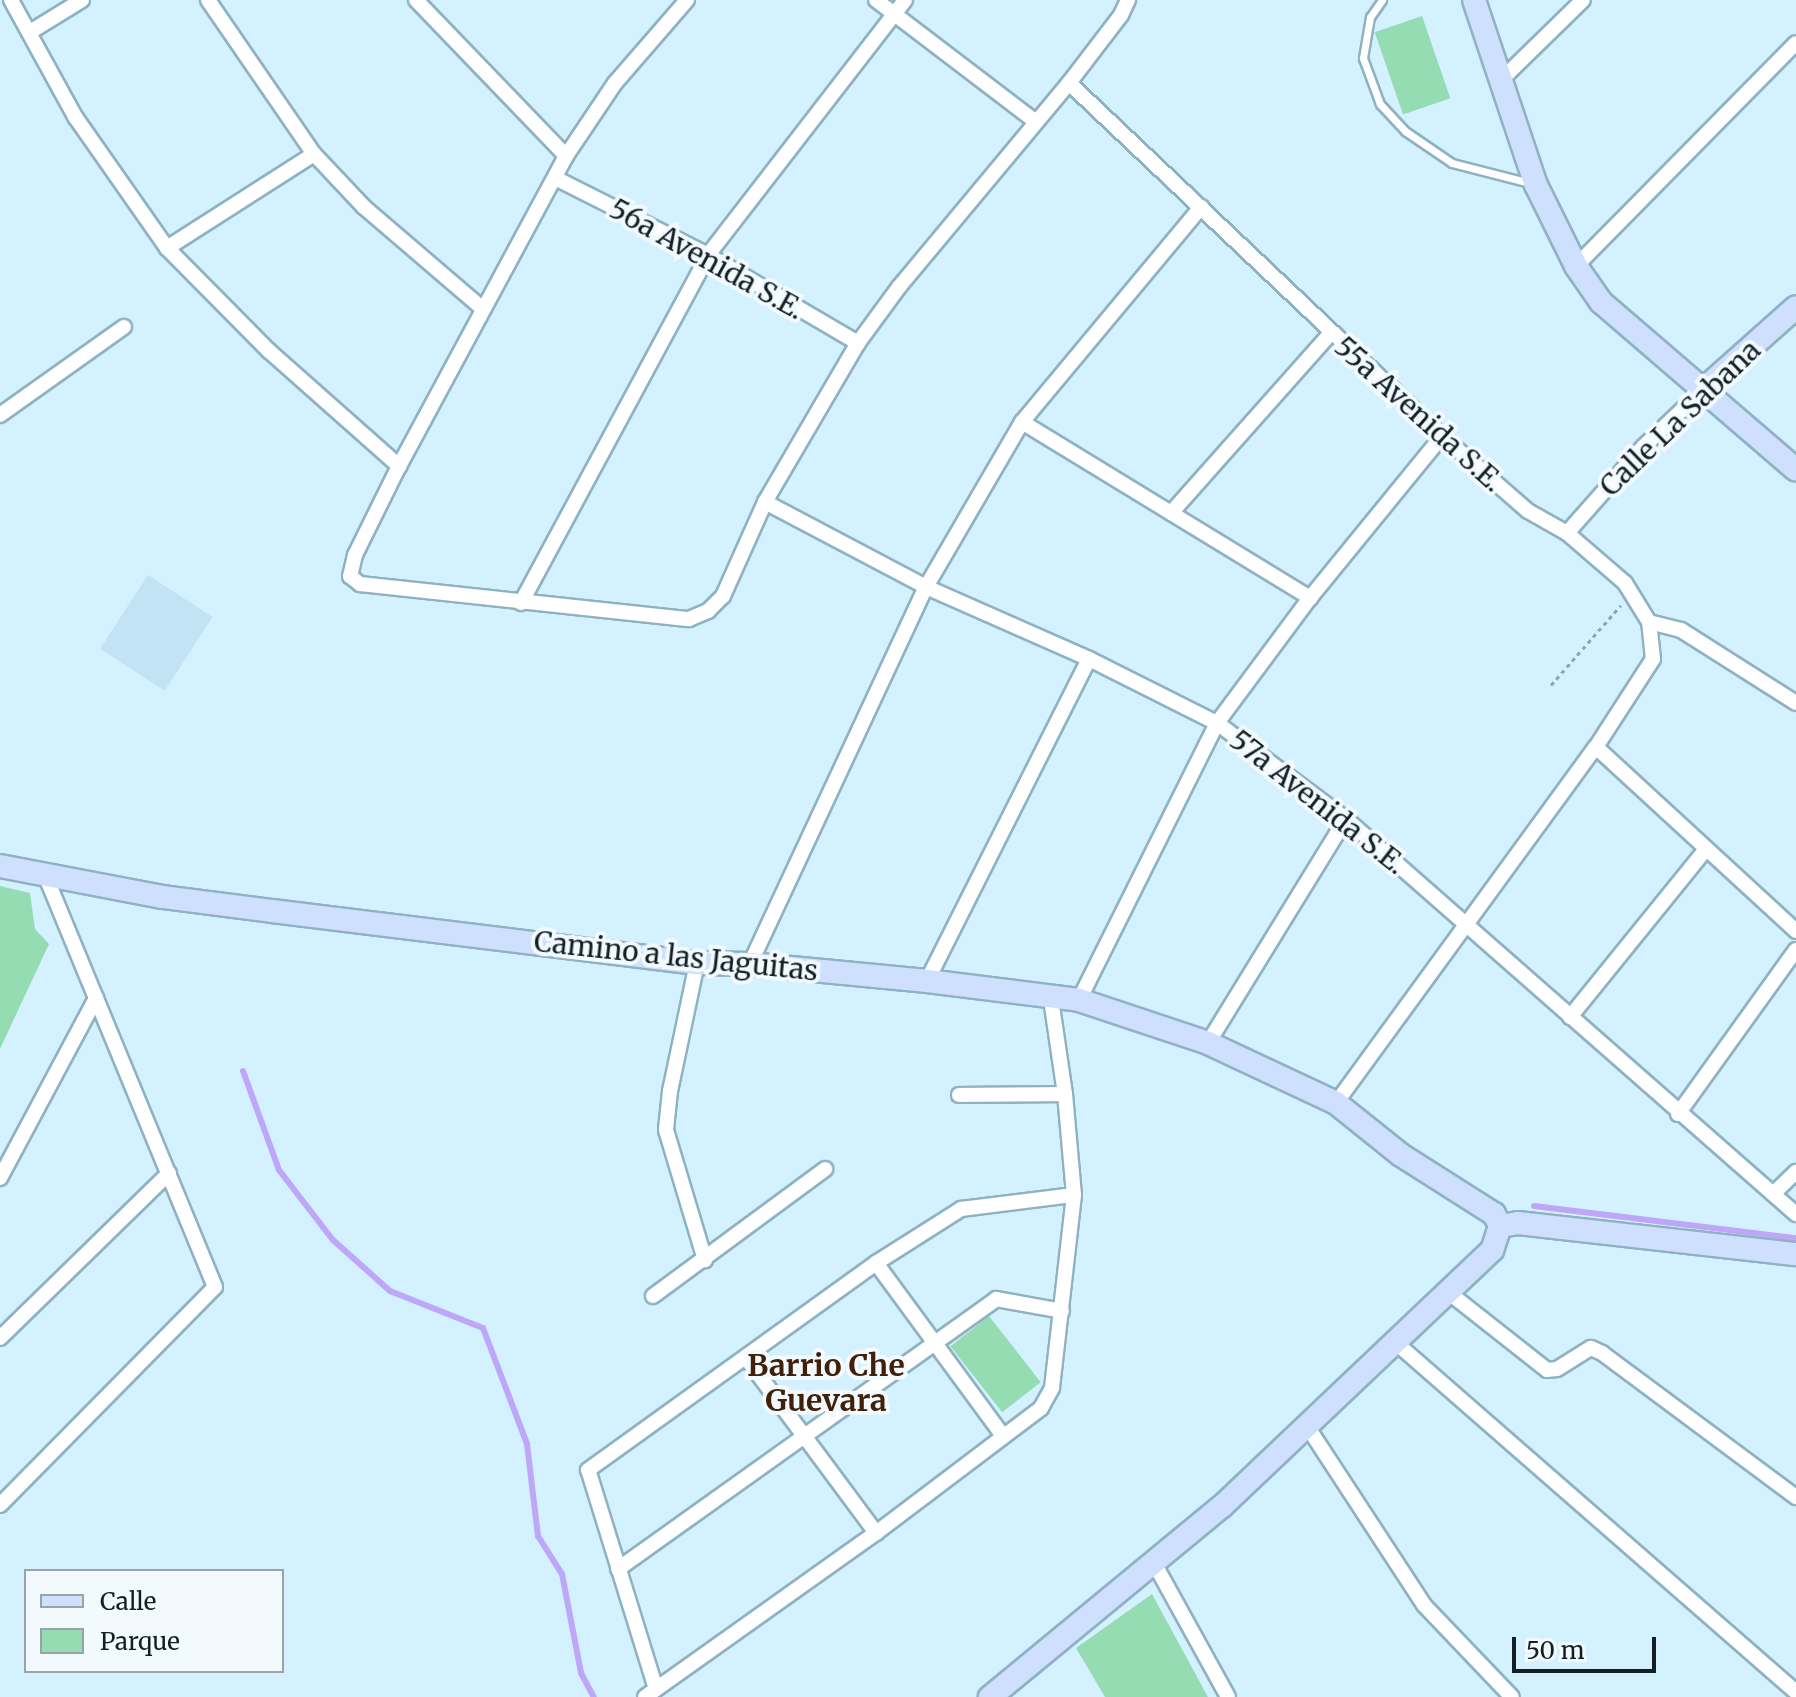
<!DOCTYPE html>
<html>
<head>
<meta charset="utf-8">
<style>
  body { margin:0 }
  #map { position:relative; width:1796px; height:1697px; overflow:hidden; background:#d4f1ff; font-family:Merriweather,serif }
  div>[style] { position:absolute }
  .built>* { inset:0; background:#c1e3f3; transform-origin:0 0 }
  .green>* { inset:0; background:#96dcb3; transform-origin:0 0 }
  .stream>* { height:6px; margin:-3px; padding:0 3px; transform-origin:3px; border-radius:3px; background:#bea7f8 }
  .path>* { height:3px; margin-top:-1.5px; transform-origin:0; background:repeating-linear-gradient(90deg,#8ea6b1 0 4px,transparent 0 8px) }
  .roads { filter:drop-shadow(2px 0 #8fb2c2) drop-shadow(-2px 0 #8fb2c2) drop-shadow(0 2px #8fb2c2) drop-shadow(0 -2px #8fb2c2) }
  .lane>* { height:7px; margin:-3.5px; padding:0 3.5px; transform-origin:3.5px; border-radius:3.5px; background:#fff }
  .street>* { height:14px; margin:-7px; padding:0 7px; transform-origin:7px; border-radius:7px; background:#fff }
  .secondary>* { height:22px; margin:-11px; padding:0 11px; transform-origin:11px; border-radius:11px; background:#cfe0ff }
  span { translate:-50% -50%; white-space:nowrap; text-align:center; line-height:1.15; -webkit-text-stroke:8px #f3fafe; paint-order:stroke }
  .street-label { font-size:28px; color:#122026 }
  .neighbourhood-label { font-size:30px; color:#402009; font-weight:700 }
  .legend { position:absolute; left:24px; top:1569px; width:260px; height:104px; box-sizing:border-box; background:#f3fafe; border:2px solid #99a3a8; margin:0; padding:10px 14px; list-style:none; font-size:24px; color:#122026 }
  .legend li { display:flex; align-items:center; gap:16px; height:40px }
  .legend b { width:40px; border:2px solid #99a3a8 }
  .scale { position:absolute; left:1512px; top:1637px; width:144px; height:36px; box-sizing:border-box; border:4px solid #122026; border-top:0; padding-left:10px; font-size:24px; line-height:28px; white-space:nowrap; color:#122026; -webkit-text-stroke:6px #f3fafe; paint-order:stroke }
</style>
</head>
<body>
<div id="map">
  <div class="built">
    <i style="left:148px;top:575px;width:77px;height:88px;rotate:33deg"></i>
  </div>
  <div class="green">
    <i style="left:1422px;top:16px;width:87px;height:50px;rotate:71deg"></i>
    <i style="clip-path:polygon(0 886px,30px 893px,35px 929px,49px 944px,0 1049px)"></i>
    <i style="left:989px;top:1316px;width:84px;height:49px;rotate:52deg"></i>
    <i style="clip-path:polygon(1152px 1594px,1208px 1697px,1105px 1697px,1076px 1648px)"></i>
  </div>
  <div class="stream">
    <i style="left:243px;top:1071px;width:105px;rotate:70deg"></i>
    <i style="left:279px;top:1170px;width:88px;rotate:52.4deg"></i>
    <i style="left:333px;top:1240px;width:76px;rotate:41.8deg"></i>
    <i style="left:390px;top:1291px;width:100px;rotate:21.7deg"></i>
    <i style="left:483px;top:1328px;width:124px;rotate:69.2deg"></i>
    <i style="left:527px;top:1444px;width:93px;rotate:83.2deg"></i>
    <i style="left:538px;top:1536px;width:45px;rotate:57.7deg"></i>
    <i style="left:562px;top:1574px;width:101px;rotate:79.1deg"></i>
    <i style="left:581px;top:1673px;width:27px;rotate:62deg"></i>
    <i style="left:1534px;top:1206px;width:264px;rotate:7deg"></i>
  </div>
  <div class="path">
    <i style="left:1551px;top:685px;width:106px;rotate:-48.8deg"></i>
  </div>
  <div class="roads">
    <div class="lane">
      <i style="left:1382px;top:0;width:21px;rotate:125deg"></i>
      <i style="left:1370px;top:17px;width:42px;rotate:99.7deg"></i>
      <i style="left:1363px;top:58px;width:49px;rotate:69.7deg"></i>
      <i style="left:1380px;top:104px;width:37px;rotate:47deg"></i>
      <i style="left:1405px;top:131px;width:57px;rotate:34.2deg"></i>
      <i style="left:1452px;top:163px;width:81px;rotate:14.4deg"></i>
    </div>
    <div class="street">
      <i style="left:11px;top:0;width:135px;rotate:61.2deg"></i>
      <i style="left:76px;top:118px;width:159px;rotate:55deg"></i>
      <i style="left:167px;top:248px;width:145px;rotate:45.3deg"></i>
      <i style="left:269px;top:351px;width:174px;rotate:41.5deg"></i>
      <i style="left:208px;top:0;width:187px;rotate:55.5deg"></i>
      <i style="left:314px;top:154px;width:73px;rotate:46.7deg"></i>
      <i style="left:364px;top:207px;width:157px;rotate:40.6deg"></i>
      <i style="left:416px;top:0;width:216px;rotate:46.1deg"></i>
      <i style="left:687px;top:0;width:110px;rotate:130.9deg"></i>
      <i style="left:615px;top:83px;width:88px;rotate:123.9deg"></i>
      <i style="left:566px;top:156px;width:352px;rotate:118.3deg"></i>
      <i style="left:399px;top:466px;width:99px;rotate:116.3deg"></i>
      <i style="left:355px;top:555px;width:22px;rotate:103deg"></i>
      <i style="left:350px;top:576px;width:13px;rotate:39deg"></i>
      <i style="left:360px;top:584px;width:331px;rotate:6.1deg"></i>
      <i style="left:689px;top:619px;width:21px;rotate:-23deg"></i>
      <i style="left:708px;top:611px;width:21px;rotate:-45deg"></i>
      <i style="left:723px;top:596px;width:103px;rotate:-65.9deg"></i>
      <i style="left:765px;top:502px;width:184px;rotate:-59.7deg"></i>
      <i style="left:858px;top:343px;width:69px;rotate:-53.8deg"></i>
      <i style="left:899px;top:287px;width:266px;rotate:-50.2deg"></i>
      <i style="left:1069px;top:83px;width:86px;rotate:-52.6deg"></i>
      <i style="left:1121px;top:15px;width:17px;rotate:-65deg"></i>
      <i style="left:876px;top:0;width:200px;rotate:37.3deg"></i>
      <i style="left:30px;top:32px;width:61px;rotate:-31.6deg"></i>
      <i style="left:1499px;top:82px;width:117px;rotate:-44.3deg"></i>
      <i style="left:1069px;top:83px;width:514px;rotate:43.42deg"></i>
      <i style="left:1442px;top:436px;width:114px;rotate:41.1deg"></i>
      <i style="left:1528px;top:511px;width:45px;rotate:29.4deg"></i>
      <i style="left:1567px;top:533px;width:77px;rotate:40.8deg"></i>
      <i style="left:1625px;top:583px;width:46px;rotate:58.4deg"></i>
      <i style="left:1649px;top:622px;width:33px;rotate:14deg"></i>
      <i style="left:1681px;top:630px;width:136px;rotate:32.4deg"></i>
      <i style="left:555px;top:178px;width:171px;rotate:26.7deg"></i>
      <i style="left:708px;top:255px;width:174px;rotate:30.4deg"></i>
      <i style="left:167px;top:248px;width:174px;rotate:-32.6deg"></i>
      <i style="left:1576px;top:266px;width:313px;rotate:-45.4deg"></i>
      <i style="left:0;top:415px;width:152px;rotate:-35.4deg"></i>
      <i style="left:1022px;top:422px;width:338px;rotate:31.4deg"></i>
      <i style="left:765px;top:502px;width:182px;rotate:27.8deg"></i>
      <i style="left:926px;top:587px;width:178px;rotate:23.8deg"></i>
      <i style="left:1089px;top:659px;width:143px;rotate:26.6deg"></i>
      <i style="left:1217px;top:723px;width:161px;rotate:36.7deg"></i>
      <i style="left:1346px;top:819px;width:599px;rotate:41.28deg"></i>
      <i style="left:1171px;top:513px;width:239px;rotate:-48.4deg"></i>
      <i style="left:1567px;top:533px;width:116px;rotate:-48.5deg"></i>
      <i style="left:1644px;top:446px;width:83px;rotate:-43.5deg"></i>
      <i style="left:521px;top:603px;width:395px;rotate:-61.7deg"></i>
      <i style="left:708px;top:255px;width:322px;rotate:-52.3deg"></i>
      <i style="left:1596px;top:747px;width:272px;rotate:42.6deg"></i>
      <i style="left:697px;top:963px;width:131px;rotate:101.9deg"></i>
      <i style="left:670px;top:1091px;width:39px;rotate:96deg"></i>
      <i style="left:666px;top:1130px;width:136px;rotate:73.3deg"></i>
      <i style="left:750px;top:964px;width:416px;rotate:-65deg"></i>
      <i style="left:926px;top:587px;width:191px;rotate:-59.8deg"></i>
      <i style="left:1022px;top:422px;width:280px;rotate:-50.2deg"></i>
      <i style="left:927px;top:981px;width:360px;rotate:-63.3deg"></i>
      <i style="left:1079px;top:1000px;width:309px;rotate:-63.5deg"></i>
      <i style="left:1217px;top:723px;width:156px;rotate:-53.4deg"></i>
      <i style="left:1310px;top:598px;width:209px;rotate:-50.8deg"></i>
      <i style="left:1570px;top:1017px;width:216px;rotate:-51deg"></i>
      <i style="left:1208px;top:1043px;width:263px;rotate:-58.4deg"></i>
      <i style="left:959px;top:1095px;width:106px;rotate:-0.5deg"></i>
      <i style="left:1336px;top:1103px;width:441px;rotate:-53.9deg"></i>
      <i style="left:1596px;top:747px;width:105px;rotate:-57.1deg"></i>
      <i style="left:1653px;top:659px;width:37px;rotate:-96deg"></i>
      <i style="left:1678px;top:1114px;width:202px;rotate:-54.3deg"></i>
      <i style="left:0;top:1178px;width:204px;rotate:-61.9deg"></i>
      <i style="left:1773px;top:1194px;width:32px;rotate:-44deg"></i>
      <i style="left:876px;top:1263px;width:215px;rotate:53.7deg"></i>
      <i style="left:1448px;top:1292px;width:126px;rotate:38.2deg"></i>
      <i style="left:1547px;top:1370px;width:10px;rotate:-6deg"></i>
      <i style="left:1557px;top:1369px;width:40px;rotate:-32deg"></i>
      <i style="left:1591px;top:1348px;width:12px;rotate:24deg"></i>
      <i style="left:1602px;top:1353px;width:242px;rotate:36.6deg"></i>
      <i style="left:653px;top:1296px;width:214px;rotate:-36.4deg"></i>
      <i style="left:0;top:1338px;width:236px;rotate:-44.3deg"></i>
      <i style="left:1395px;top:1342px;width:532px;rotate:41.12deg"></i>
      <i style="left:747px;top:1359px;width:217px;rotate:53.4deg"></i>
      <i style="left:1307px;top:1426px;width:214px;rotate:56.8deg"></i>
      <i style="left:1424px;top:1605px;width:127px;rotate:46.3deg"></i>
      <i style="left:0;top:1505px;width:306px;rotate:-45.4deg"></i>
      <i style="left:215px;top:1287px;width:446px;rotate:-112.4deg"></i>
      <i style="left:1153px;top:1561px;width:155px;rotate:61.1deg"></i>
      <i style="left:618px;top:1569px;width:465px;rotate:-35.5deg"></i>
      <i style="left:996px;top:1299px;width:67px;rotate:10.3deg"></i>
      <i style="left:656px;top:1689px;width:229px;rotate:-107.2deg"></i>
      <i style="left:588px;top:1470px;width:355px;rotate:-35.7deg"></i>
      <i style="left:876px;top:1263px;width:101px;rotate:-32.4deg"></i>
      <i style="left:961px;top:1209px;width:114px;rotate:-7.1deg"></i>
      <i style="left:645px;top:1697px;width:283px;rotate:-35.4deg"></i>
      <i style="left:876px;top:1533px;width:207px;rotate:-37.1deg"></i>
      <i style="left:1041px;top:1408px;width:23px;rotate:-61deg"></i>
      <i style="left:1052px;top:1388px;width:194px;rotate:-83.5deg"></i>
      <i style="left:1074px;top:1195px;width:101px;rotate:-95.1deg"></i>
      <i style="left:1065px;top:1094px;width:96px;rotate:-98.4deg"></i>
    </div>
    <div class="secondary">
      <i style="left:1474px;top:0;width:195px;rotate:71.5deg"></i>
      <i style="left:1536px;top:185px;width:90px;rotate:63.7deg"></i>
      <i style="left:1576px;top:266px;width:44px;rotate:55.2deg"></i>
      <i style="left:1601px;top:302px;width:257px;rotate:40.7deg"></i>
      <i style="left:1704px;top:389px;width:123px;rotate:-41.7deg"></i>
      <i style="left:0;top:866px;width:166px;rotate:10.8deg"></i>
      <i style="left:163px;top:897px;width:110px;rotate:7.3deg"></i>
      <i style="left:272px;top:911px;width:428px;rotate:7deg"></i>
      <i style="left:697px;top:963px;width:53px;rotate:1.1deg"></i>
      <i style="left:750px;top:964px;width:178px;rotate:5.5deg"></i>
      <i style="left:927px;top:981px;width:153px;rotate:7.1deg"></i>
      <i style="left:1079px;top:1000px;width:136px;rotate:18.4deg"></i>
      <i style="left:1208px;top:1043px;width:141px;rotate:25.1deg"></i>
      <i style="left:1336px;top:1103px;width:83px;rotate:38.7deg"></i>
      <i style="left:1401px;top:1155px;width:110px;rotate:32.4deg"></i>
      <i style="left:1494px;top:1214px;width:13px;rotate:63deg"></i>
      <i style="left:1500px;top:1226px;width:25px;rotate:108deg"></i>
      <i style="left:1492px;top:1250px;width:372px;rotate:136.5deg"></i>
      <i style="left:1222px;top:1506px;width:301px;rotate:140.5deg"></i>
      <i style="left:1500px;top:1226px;width:18px;rotate:-9deg"></i>
      <i style="left:1518px;top:1223px;width:280px;rotate:6.4deg"></i>
    </div>
  </div>
  <div class="street-label">
    <span style="left:707px;top:259px;rotate:29deg">56a Avenida S.E.</span>
    <span style="left:1419px;top:414px;rotate:42deg">55a Avenida S.E.</span>
    <span style="left:1680px;top:418px;rotate:-44deg">Calle La Sabana</span>
    <span style="left:1318px;top:802px;rotate:38deg">57a Avenida S.E.</span>
    <span style="left:676px;top:956px;rotate:6deg">Camino a las Jaguitas</span>
  </div>
  <div class="neighbourhood-label">
    <span style="left:826px;top:1382px">Barrio Che<br>Guevara</span>
  </div>
  <ul class="legend">
  <li><b style="height:10px;background:#cfe0ff"></b>Calle</li>
  <li><b style="height:22px;background:#96dcb3"></b>Parque</li>
  </ul>
  <div class="scale">50 m</div>
</div>
</body>
</html>
